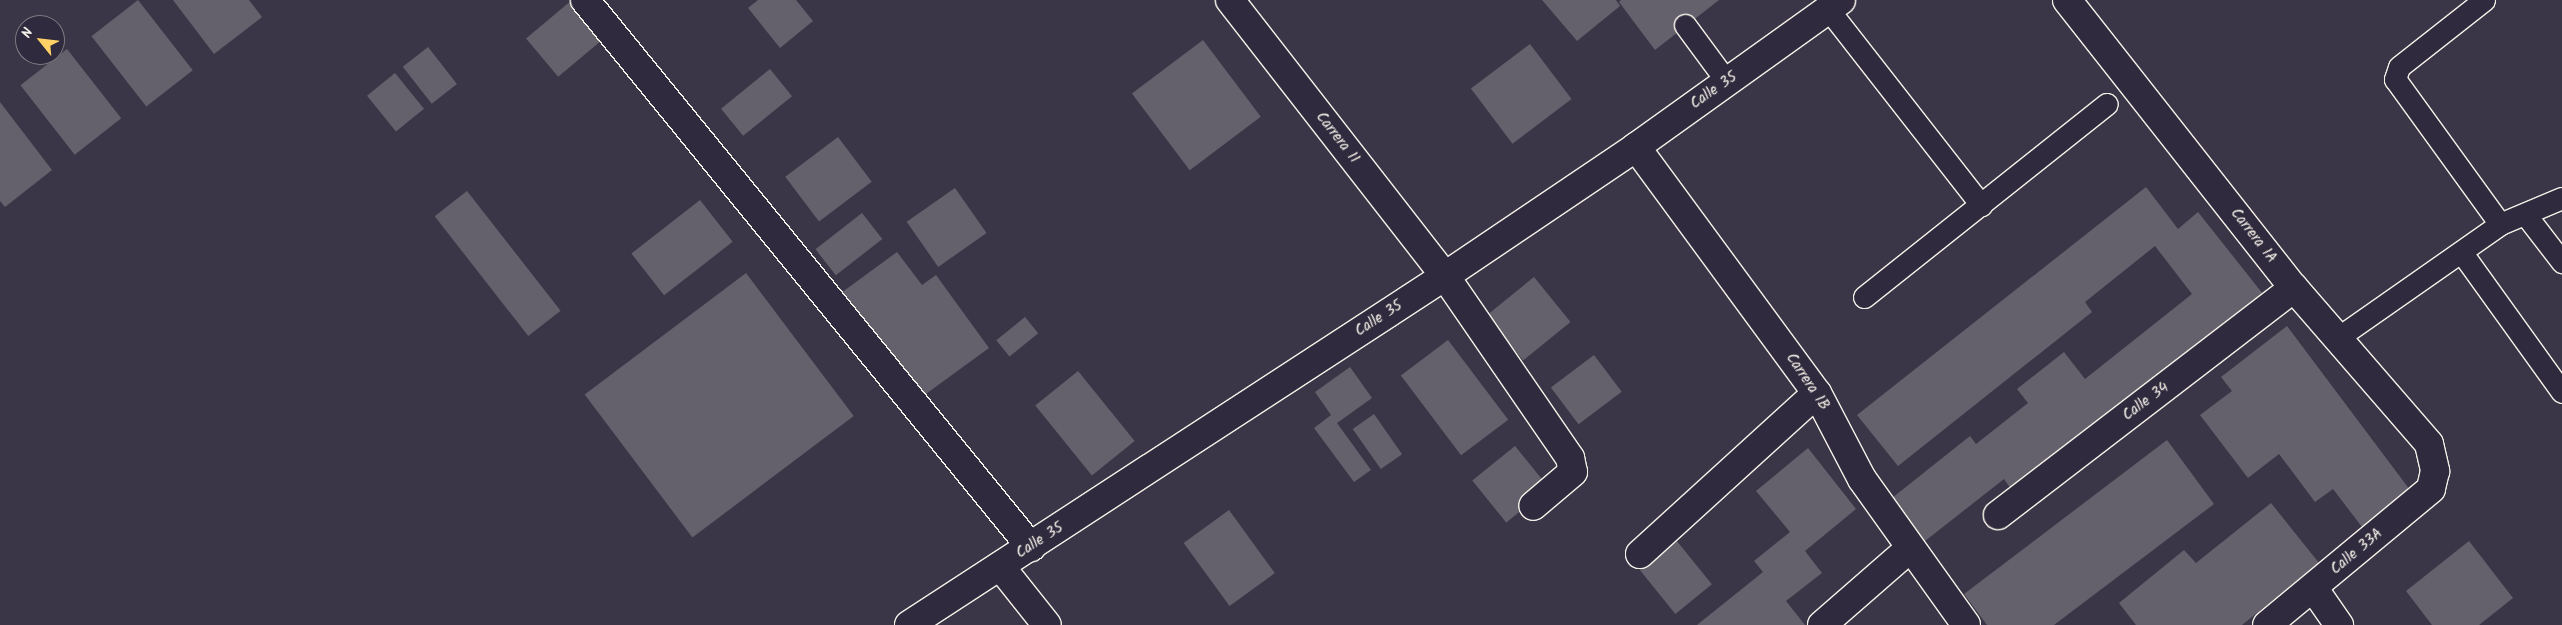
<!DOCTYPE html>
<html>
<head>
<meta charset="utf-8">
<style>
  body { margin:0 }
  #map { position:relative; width:2562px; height:625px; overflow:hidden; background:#3b3647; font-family:Kalam,sans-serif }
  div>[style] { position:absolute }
  .building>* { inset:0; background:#65616c; transform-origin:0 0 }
  .roads { filter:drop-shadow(1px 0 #f4f1e8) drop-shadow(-1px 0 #f4f1e8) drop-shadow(0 1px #f4f1e8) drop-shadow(0 -1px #f4f1e8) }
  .service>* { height:21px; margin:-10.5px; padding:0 10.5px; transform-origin:10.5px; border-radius:10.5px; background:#2f2a3d }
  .minor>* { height:28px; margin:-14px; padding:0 14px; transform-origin:14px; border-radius:14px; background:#2f2a3d }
  .tertiary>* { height:28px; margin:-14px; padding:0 14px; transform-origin:14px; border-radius:14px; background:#2f2a3d }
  span { translate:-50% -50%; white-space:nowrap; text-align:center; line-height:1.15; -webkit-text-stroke:5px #2f2a3d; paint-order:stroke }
  .street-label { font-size:15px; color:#f4f1e8 }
  .north { position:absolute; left:15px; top:15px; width:50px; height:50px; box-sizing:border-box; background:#2f2a3d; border:1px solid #7e7a81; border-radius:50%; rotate:299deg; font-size:14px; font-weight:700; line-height:20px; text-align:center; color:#f4f1e8 }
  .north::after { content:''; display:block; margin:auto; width:18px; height:22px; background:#ffd166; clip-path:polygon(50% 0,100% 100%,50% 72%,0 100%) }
</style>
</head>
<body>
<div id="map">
  <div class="building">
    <i style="left:138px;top:0;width:89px;height:59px;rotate:52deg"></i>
    <i style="clip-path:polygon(173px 0,249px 0,262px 17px,214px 54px)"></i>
    <i style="left:572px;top:0;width:50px;height:60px;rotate:50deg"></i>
    <i style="clip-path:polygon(758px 0,796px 0,813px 21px,780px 48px,748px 8px)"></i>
    <i style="clip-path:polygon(1542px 0,1616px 0,1620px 6px,1577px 41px)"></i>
    <i style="clip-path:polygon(1621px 0,1719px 0,1655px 50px,1619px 2px)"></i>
    <i style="left:1203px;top:40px;width:96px;height:89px;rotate:53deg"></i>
    <i style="left:1530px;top:44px;width:69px;height:74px;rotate:53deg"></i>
    <i style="left:428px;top:47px;width:47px;height:32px;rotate:52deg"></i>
    <i style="left:67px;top:49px;width:88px;height:59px;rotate:52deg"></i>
    <i style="left:770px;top:69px;width:35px;height:63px;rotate:51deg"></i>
    <i style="left:395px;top:73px;width:46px;height:36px;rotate:51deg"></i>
    <i style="clip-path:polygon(0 102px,52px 170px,5px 207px,0 201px)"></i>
    <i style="left:838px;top:137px;width:56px;height:66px;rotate:53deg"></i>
    <i style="clip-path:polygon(2146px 187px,2178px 229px,2198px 212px,2263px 294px,2013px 492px,2004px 479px,1925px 541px,1892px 498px,1970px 436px,1976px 444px,2028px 403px,2017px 389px,2064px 352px,2085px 379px,2192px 294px,2155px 246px,2085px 302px,2092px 312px,1898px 466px,1857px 415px)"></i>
    <i style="left:955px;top:188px;width:55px;height:59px;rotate:55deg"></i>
    <i style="left:467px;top:191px;width:152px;height:41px;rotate:52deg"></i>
    <i style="left:700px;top:200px;width:53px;height:87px;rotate:52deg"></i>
    <i style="left:862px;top:213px;width:33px;height:59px;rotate:52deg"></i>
    <i style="clip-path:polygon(897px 252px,922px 285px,936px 275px,989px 348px,919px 399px,841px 293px)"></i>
    <i style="left:746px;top:273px;width:179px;height:202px;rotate:53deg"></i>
    <i style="left:1534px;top:277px;width:58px;height:61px;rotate:51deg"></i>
    <i style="left:1025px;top:317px;width:21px;height:37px;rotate:51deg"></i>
    <i style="clip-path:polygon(2287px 326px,2413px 494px,2365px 531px,2333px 489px,2315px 502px,2279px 454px,2248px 478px,2200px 415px,2232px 391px,2221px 377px)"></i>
    <i style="left:1448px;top:340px;width:100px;height:59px;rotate:53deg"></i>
    <i style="left:1594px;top:355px;width:46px;height:54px;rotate:53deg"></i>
    <i style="clip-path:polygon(1350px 367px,1372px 398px,1337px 423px,1371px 470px,1354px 482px,1314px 428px,1331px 415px,1315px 392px)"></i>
    <i style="left:1078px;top:371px;width:90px;height:55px;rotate:51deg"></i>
    <i style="left:1374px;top:414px;width:49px;height:26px;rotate:55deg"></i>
    <i style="clip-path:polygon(2167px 440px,2214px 504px,2054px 625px,1987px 625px,1964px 594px)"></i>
    <i style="left:1515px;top:446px;width:54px;height:55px;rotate:51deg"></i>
    <i style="clip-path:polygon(1808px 448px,1856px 509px,1805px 551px,1822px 573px,1786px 601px,1805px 625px,1697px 625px,1763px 572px,1754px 561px,1790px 532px,1756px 491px)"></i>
    <i style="clip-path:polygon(2271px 503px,2319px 563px,2242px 625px,2136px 625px,2119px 603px,2184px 550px,2196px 563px)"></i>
    <i style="left:1229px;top:510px;width:78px;height:56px;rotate:54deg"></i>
    <i style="left:1676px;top:540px;width:57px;height:47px;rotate:51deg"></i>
    <i style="clip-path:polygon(2469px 541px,2513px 598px,2479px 625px,2432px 625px,2406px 591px)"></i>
  </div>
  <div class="roads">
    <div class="service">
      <i style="left:2484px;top:0;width:108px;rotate:141.8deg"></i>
      <i style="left:2399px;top:67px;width:13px;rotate:108deg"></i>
      <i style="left:2395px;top:79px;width:179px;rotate:54.1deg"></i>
      <i style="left:1828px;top:9px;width:249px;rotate:52deg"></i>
      <i style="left:1685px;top:25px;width:71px;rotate:53.6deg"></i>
      <i style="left:2525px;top:214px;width:61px;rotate:52.4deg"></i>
      <i style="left:2462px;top:253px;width:171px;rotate:54.3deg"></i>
      <i style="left:1864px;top:297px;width:310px;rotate:-38.5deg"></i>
      <i style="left:2336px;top:339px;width:200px;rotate:-35deg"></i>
      <i style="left:2500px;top:224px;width:67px;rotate:-22.8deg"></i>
    </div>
    <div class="minor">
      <i style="left:585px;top:0;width:706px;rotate:50.81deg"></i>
      <i style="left:1230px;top:0;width:350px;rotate:52.1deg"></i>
      <i style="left:1445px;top:276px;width:221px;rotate:55.5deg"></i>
      <i style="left:1570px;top:458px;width:14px;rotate:78deg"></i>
      <i style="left:1573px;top:472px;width:52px;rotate:139.6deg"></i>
      <i style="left:2067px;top:0;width:367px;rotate:51.8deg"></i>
      <i style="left:2294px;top:288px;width:206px;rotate:49.1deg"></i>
      <i style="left:2429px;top:444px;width:28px;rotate:77deg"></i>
      <i style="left:2435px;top:471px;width:18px;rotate:103deg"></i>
      <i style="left:2431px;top:489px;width:213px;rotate:140.3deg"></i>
      <i style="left:1636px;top:147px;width:305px;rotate:53.7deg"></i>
      <i style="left:1817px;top:393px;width:97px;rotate:62.4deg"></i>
      <i style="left:1862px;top:479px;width:179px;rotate:54.5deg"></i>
      <i style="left:1998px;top:515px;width:373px;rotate:-37.5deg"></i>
      <i style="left:1640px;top:554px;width:239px;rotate:-42.3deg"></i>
      <i style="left:1000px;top:566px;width:75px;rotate:51.5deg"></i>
      <i style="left:2314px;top:589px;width:44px;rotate:55.2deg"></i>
      <i style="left:1822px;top:625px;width:116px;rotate:-41.1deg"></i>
    </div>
    <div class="tertiary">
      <i style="left:909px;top:625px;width:640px;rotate:-33.07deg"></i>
      <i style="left:1445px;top:276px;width:230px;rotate:-34deg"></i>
      <i style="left:1636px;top:147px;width:252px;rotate:-35.6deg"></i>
    </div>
  </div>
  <div class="street-label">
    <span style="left:1714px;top:91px;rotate:-35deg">Calle 35</span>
    <span style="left:1337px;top:138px;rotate:52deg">Carrera 11</span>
    <span style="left:2253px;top:236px;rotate:52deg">Carrera 1A</span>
    <span style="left:1379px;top:319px;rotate:-33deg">Calle 35</span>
    <span style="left:1807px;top:382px;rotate:56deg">Carrera 1B</span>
    <span style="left:2146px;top:402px;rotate:-37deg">Calle 34</span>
    <span style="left:1040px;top:541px;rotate:-33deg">Calle 35</span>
    <span style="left:2357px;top:552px;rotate:-40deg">Calle 33A</span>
  </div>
  <div class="north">N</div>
</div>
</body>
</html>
